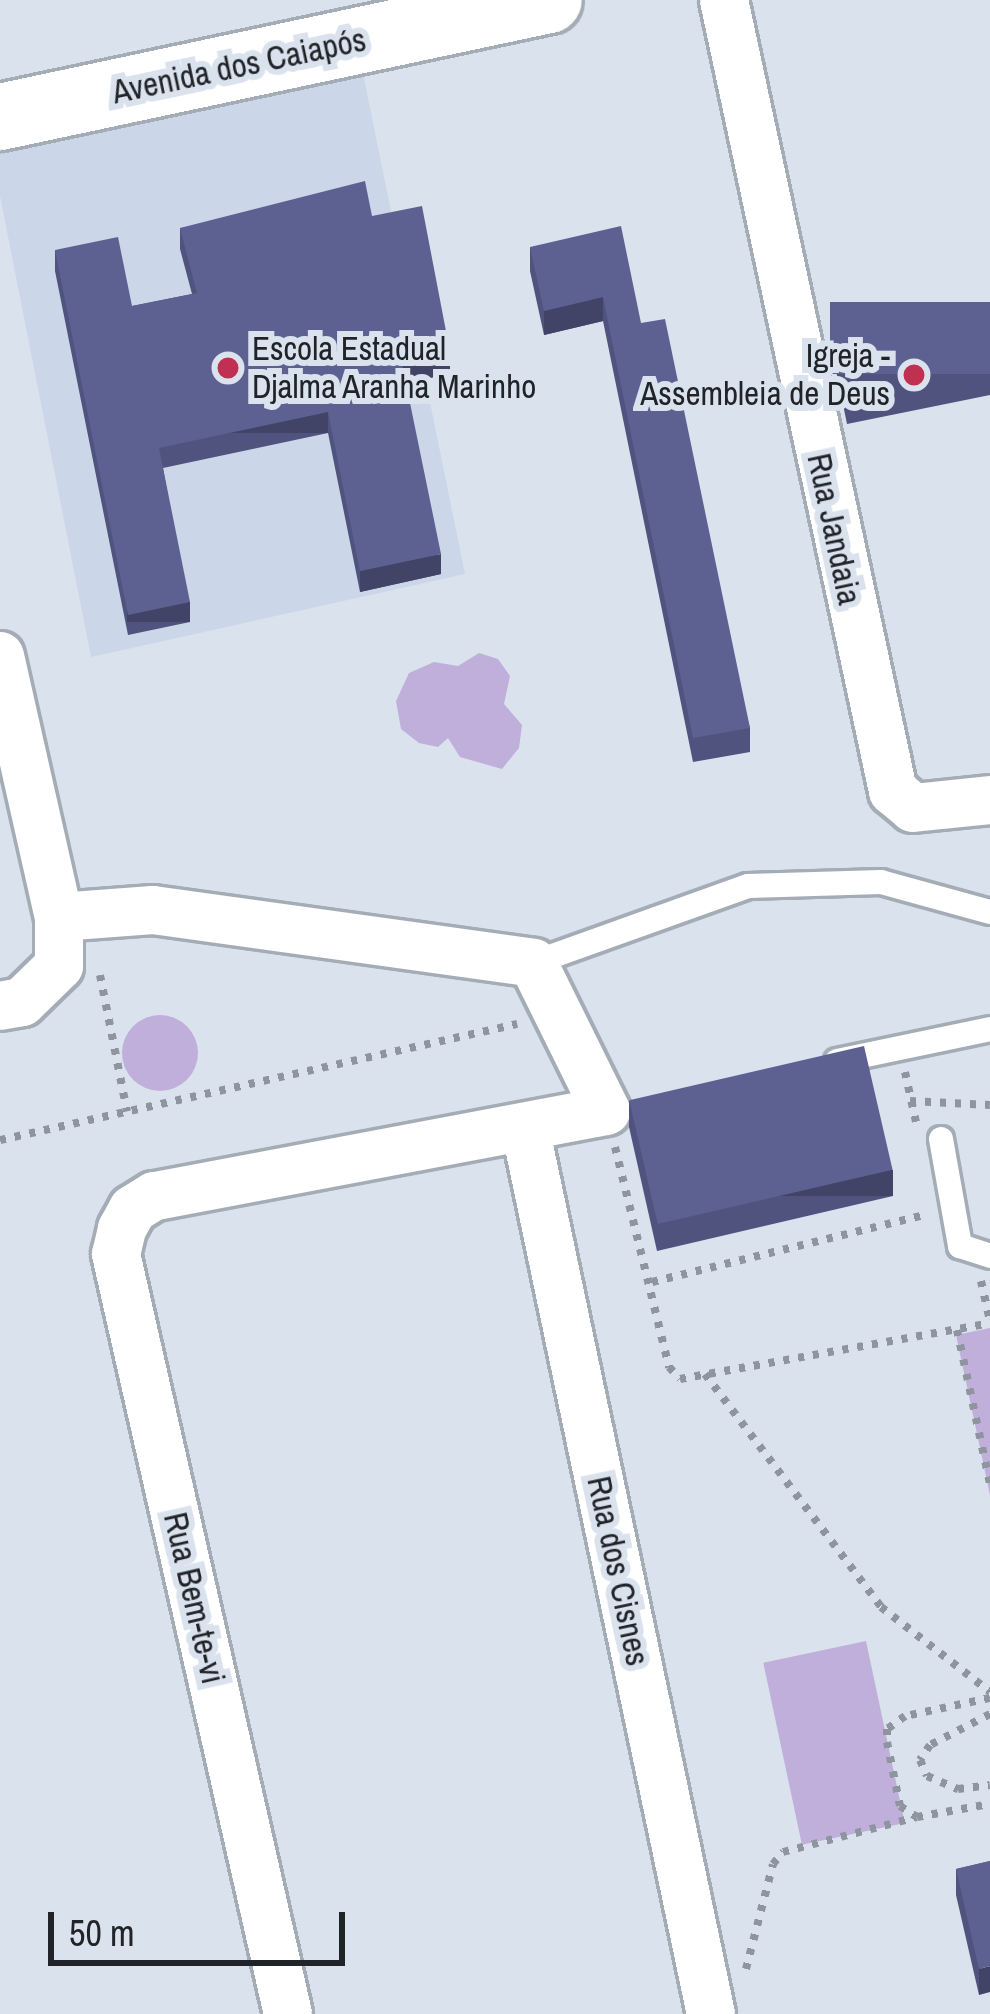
<!DOCTYPE html>
<html>
<head>
<meta charset="utf-8">
<style>
  body { margin:0 }
  #map { position:relative; width:990px; height:2014px; overflow:hidden; background:#dae2ee; font-family:"Archivo Narrow",sans-serif }
  div>[style] { position:absolute }
  .built>* { inset:0; background:#cbd6e8 }
  .green>* { inset:0; background:#c0afdb; transform-origin:0 0 }
  .round { border-radius:50% }
  .path>* { height:8px; margin-top:-4px; transform-origin:0; background:repeating-linear-gradient(90deg,#8f959e 0 6px,transparent 0 15px) }
  .roads { filter:drop-shadow(3px 0 #a4acb6) drop-shadow(-3px 0 #a4acb6) drop-shadow(0 3px #a4acb6) drop-shadow(0 -3px #a4acb6) }
  .lane>* { height:24px; margin:-12px; padding:0 12px; transform-origin:12px; border-radius:12px; background:#fff }
  .street>* { height:48px; margin:-24px; padding:0 24px; transform-origin:24px; border-radius:24px; background:#fff }
  .secondary>* { height:66px; margin:-33px; padding:0 33px; transform-origin:33px; border-radius:33px; background:#fff }
  .wall>* { inset:0; background:#50537e }
  .shaded-wall>* { inset:0; background:#414466; transform-origin:0 0 }
  .building>* { inset:0; background:#5d6192; transform-origin:0 0 }
  .dots>* { width:33px; height:33px; translate:-50% -50%; box-sizing:border-box; border:6px solid #dae2ee; border-radius:50% }
  span { translate:-50% -50%; white-space:nowrap; text-align:center; line-height:1.15; -webkit-text-stroke:12px #dae2ee; paint-order:stroke }
  .street-label { font-size:33px; color:#202328 }
  .poi-label { font-size:33px; color:#202328 }
  .left { translate:0 -50%; text-align:left }
  .right { translate:-100% -50%; text-align:right }
  .scale { position:absolute; left:48px; top:1912px; width:297px; height:54px; box-sizing:border-box; border:6px solid #202328; border-top:0; padding-left:15px; font-size:36px; line-height:42px; white-space:nowrap; color:#202328; -webkit-text-stroke:9px #dae2ee; paint-order:stroke }
</style>
</head>
<body>
<div id="map">
  <div class="built">
    <i style="clip-path:polygon(360px 59px,465px 574px,91px 657px,0 196px,0 136px)"></i>
  </div>
  <div class="green">
    <i style="clip-path:polygon(479px 653px,498px 659px,510px 676px,504px 704px,522px 725px,519px 748px,502px 769px,460px 757px,448px 738px,438px 747px,419px 743px,401px 729px,396px 701px,409px 673px,434px 662px,458px 666px)"></i>
    <i class="round" style="left:122px;top:1015px;width:76px;height:76px"></i>
    <i style="clip-path:polygon(990px 1328px,990px 1495px,956px 1335px)"></i>
    <i style="left:866px;top:1641px;width:186px;height:105px;rotate:78deg"></i>
  </div>
  <div class="path">
    <i style="left:100px;top:975px;width:139px;rotate:78.8deg"></i>
    <i style="left:905px;top:1072px;width:51px;rotate:77.6deg"></i>
    <i style="left:910px;top:1101px;width:80px;rotate:2.9deg"></i>
    <i style="left:0;top:1140px;width:530px;rotate:-12.65deg"></i>
    <i style="left:615px;top:1147px;width:227px;rotate:76.2deg"></i>
    <i style="left:669px;top:1367px;width:16px;rotate:47deg"></i>
    <i style="left:680px;top:1379px;width:315px;rotate:-10.2deg"></i>
    <i style="left:981px;top:1281px;width:41px;rotate:77.3deg"></i>
    <i style="left:652px;top:1282px;width:281px;rotate:-13.8deg"></i>
    <i style="left:957px;top:1330px;width:157px;rotate:77.9deg"></i>
    <i style="left:705px;top:1374px;width:292px;rotate:52.9deg"></i>
    <i style="left:881px;top:1607px;width:138px;rotate:37.9deg"></i>
    <i style="left:990px;top:1698px;width:87px;rotate:168deg"></i>
    <i style="left:905px;top:1716px;width:22px;rotate:144deg"></i>
    <i style="left:887px;top:1729px;width:13px;rotate:90deg"></i>
    <i style="left:887px;top:1742px;width:65px;rotate:78.5deg"></i>
    <i style="left:900px;top:1806px;width:20px;rotate:33deg"></i>
    <i style="left:917px;top:1817px;width:74px;rotate:-10.1deg"></i>
    <i style="left:990px;top:1714px;width:68px;rotate:152.7deg"></i>
    <i style="left:930px;top:1745px;width:18px;rotate:124deg"></i>
    <i style="left:920px;top:1760px;width:17px;rotate:66deg"></i>
    <i style="left:927px;top:1776px;width:34px;rotate:23deg"></i>
    <i style="left:958px;top:1789px;width:32px;rotate:-7deg"></i>
    <i style="left:746px;top:1969px;width:108px;rotate:-75.6deg"></i>
    <i style="left:773px;top:1864px;width:16px;rotate:-50deg"></i>
    <i style="left:783px;top:1852px;width:138px;rotate:-14.6deg"></i>
  </div>
  <div class="roads">
    <div class="lane">
      <i style="left:533px;top:963px;width:228px;rotate:-19.7deg"></i>
      <i style="left:748px;top:886px;width:133px;rotate:-1.7deg"></i>
      <i style="left:881px;top:882px;width:113px;rotate:15.4deg"></i>
      <i style="left:837px;top:1061px;width:156px;rotate:-11.8deg"></i>
      <i style="left:941px;top:1139px;width:109px;rotate:79.9deg"></i>
      <i style="left:960px;top:1246px;width:32px;rotate:18deg"></i>
    </div>
    <div class="street">
      <i style="left:724px;top:0;width:809px;rotate:77.94deg"></i>
      <i style="left:893px;top:791px;width:26px;rotate:40deg"></i>
      <i style="left:913px;top:808px;width:77px;rotate:-5.9deg"></i>
      <i style="left:0;top:656px;width:268px;rotate:77.3deg"></i>
      <i style="left:59px;top:917px;width:49px;rotate:90deg"></i>
      <i style="left:59px;top:966px;width:52px;rotate:135.8deg"></i>
      <i style="left:22px;top:1002px;width:22px;rotate:170deg"></i>
      <i style="left:59px;top:917px;width:94px;rotate:-4.3deg"></i>
      <i style="left:153px;top:910px;width:384px;rotate:7.9deg"></i>
      <i style="left:533px;top:963px;width:165px;rotate:63.7deg"></i>
      <i style="left:606px;top:1111px;width:460px;rotate:169.3deg"></i>
      <i style="left:154px;top:1196px;width:25px;rotate:148deg"></i>
      <i style="left:133px;top:1209px;width:23px;rotate:119deg"></i>
      <i style="left:122px;top:1229px;width:26px;rotate:103deg"></i>
      <i style="left:116px;top:1254px;width:779px;rotate:77.25deg"></i>
      <i style="left:525px;top:1127px;width:906px;rotate:78.16deg"></i>
    </div>
    <div class="secondary">
      <i style="left:0;top:117px;width:561px;rotate:-12.03deg"></i>
    </div>
  </div>
  <div class="wall">
    <i style="clip-path:polygon(372px 216px,450px 373px,406px 384px,441px 574px,360px 592px,328px 433px,163px 468px,190px 622px,128px 635px,55px 271px,55px 250px,132px 306px,192px 294px,180px 249px,180px 228px)"></i>
    <i style="clip-path:polygon(530px 247px,641px 323px,750px 728px,750px 752px,693px 762px,603px 321px,544px 335px,530px 271px)"></i>
    <i style="clip-path:polygon(990px 302px,990px 395px,847px 424px,833px 356px,833px 334px)"></i>
    <i style="clip-path:polygon(629px 1101px,893px 1196px,657px 1251px,629px 1127px)"></i>
    <i style="clip-path:polygon(990px 1861px,979px 1995px,956px 1895px,956px 1869px)"></i>
  </div>
  <div class="shaded-wall">
    <i style="clip-path:polygon(603px 297px,603px 321px,544px 335px,544px 311px)"></i>
    <i style="clip-path:polygon(450px 352px,450px 373px,402px 385px,402px 364px)"></i>
    <i style="left:328px;top:412px;width:21px;height:173px;rotate:90deg"></i>
    <i style="clip-path:polygon(441px 554px,441px 574px,360px 592px,360px 571px)"></i>
    <i style="left:190px;top:602px;width:20px;height:63px;rotate:90deg"></i>
    <i style="left:893px;top:1170px;width:26px;height:242px;rotate:90deg"></i>
    <i style="clip-path:polygon(990px 1966px,990px 1992px,979px 1995px,979px 1969px)"></i>
  </div>
  <div class="building">
    <i style="clip-path:polygon(365px 181px,372px 216px,422px 206px,450px 352px,402px 364px,441px 554px,360px 571px,328px 412px,159px 448px,190px 602px,128px 615px,55px 250px,118px 237px,132px 306px,197px 293px,180px 228px)"></i>
    <i style="clip-path:polygon(621px 226px,641px 323px,665px 319px,750px 728px,693px 738px,603px 297px,544px 311px,530px 247px)"></i>
    <i style="left:990px;top:302px;width:72px;height:160px;rotate:90deg"></i>
    <i style="left:864px;top:1046px;width:127px;height:241px;rotate:77deg"></i>
    <i style="clip-path:polygon(990px 1861px,990px 1966px,979px 1969px,956px 1869px)"></i>
  </div>
  <div class="dots">
    <i style="left:228px;top:368px;background:#c03051"></i>
    <i style="left:914px;top:375px;background:#c03051"></i>
  </div>
  <div class="street-label">
    <span style="left:239px;top:66px;rotate:-12deg">Avenida dos Caiapós</span>
    <span style="left:834px;top:529px;rotate:78deg">Rua Jandaia</span>
    <span style="left:618px;top:1571px;rotate:78deg">Rua dos Cisnes</span>
    <span style="left:194px;top:1598px;rotate:77deg">Rua Bem-te-vi</span>
  </div>
  <div class="poi-label">
    <span class="left" style="left:252px;top:368px">Escola Estadual<br>Djalma Aranha Marinho</span>
    <span class="right" style="left:890px;top:375px">Igreja -<br>Assembleia de Deus</span>
  </div>
  <div class="scale">50 m</div>
</div>
</body>
</html>
